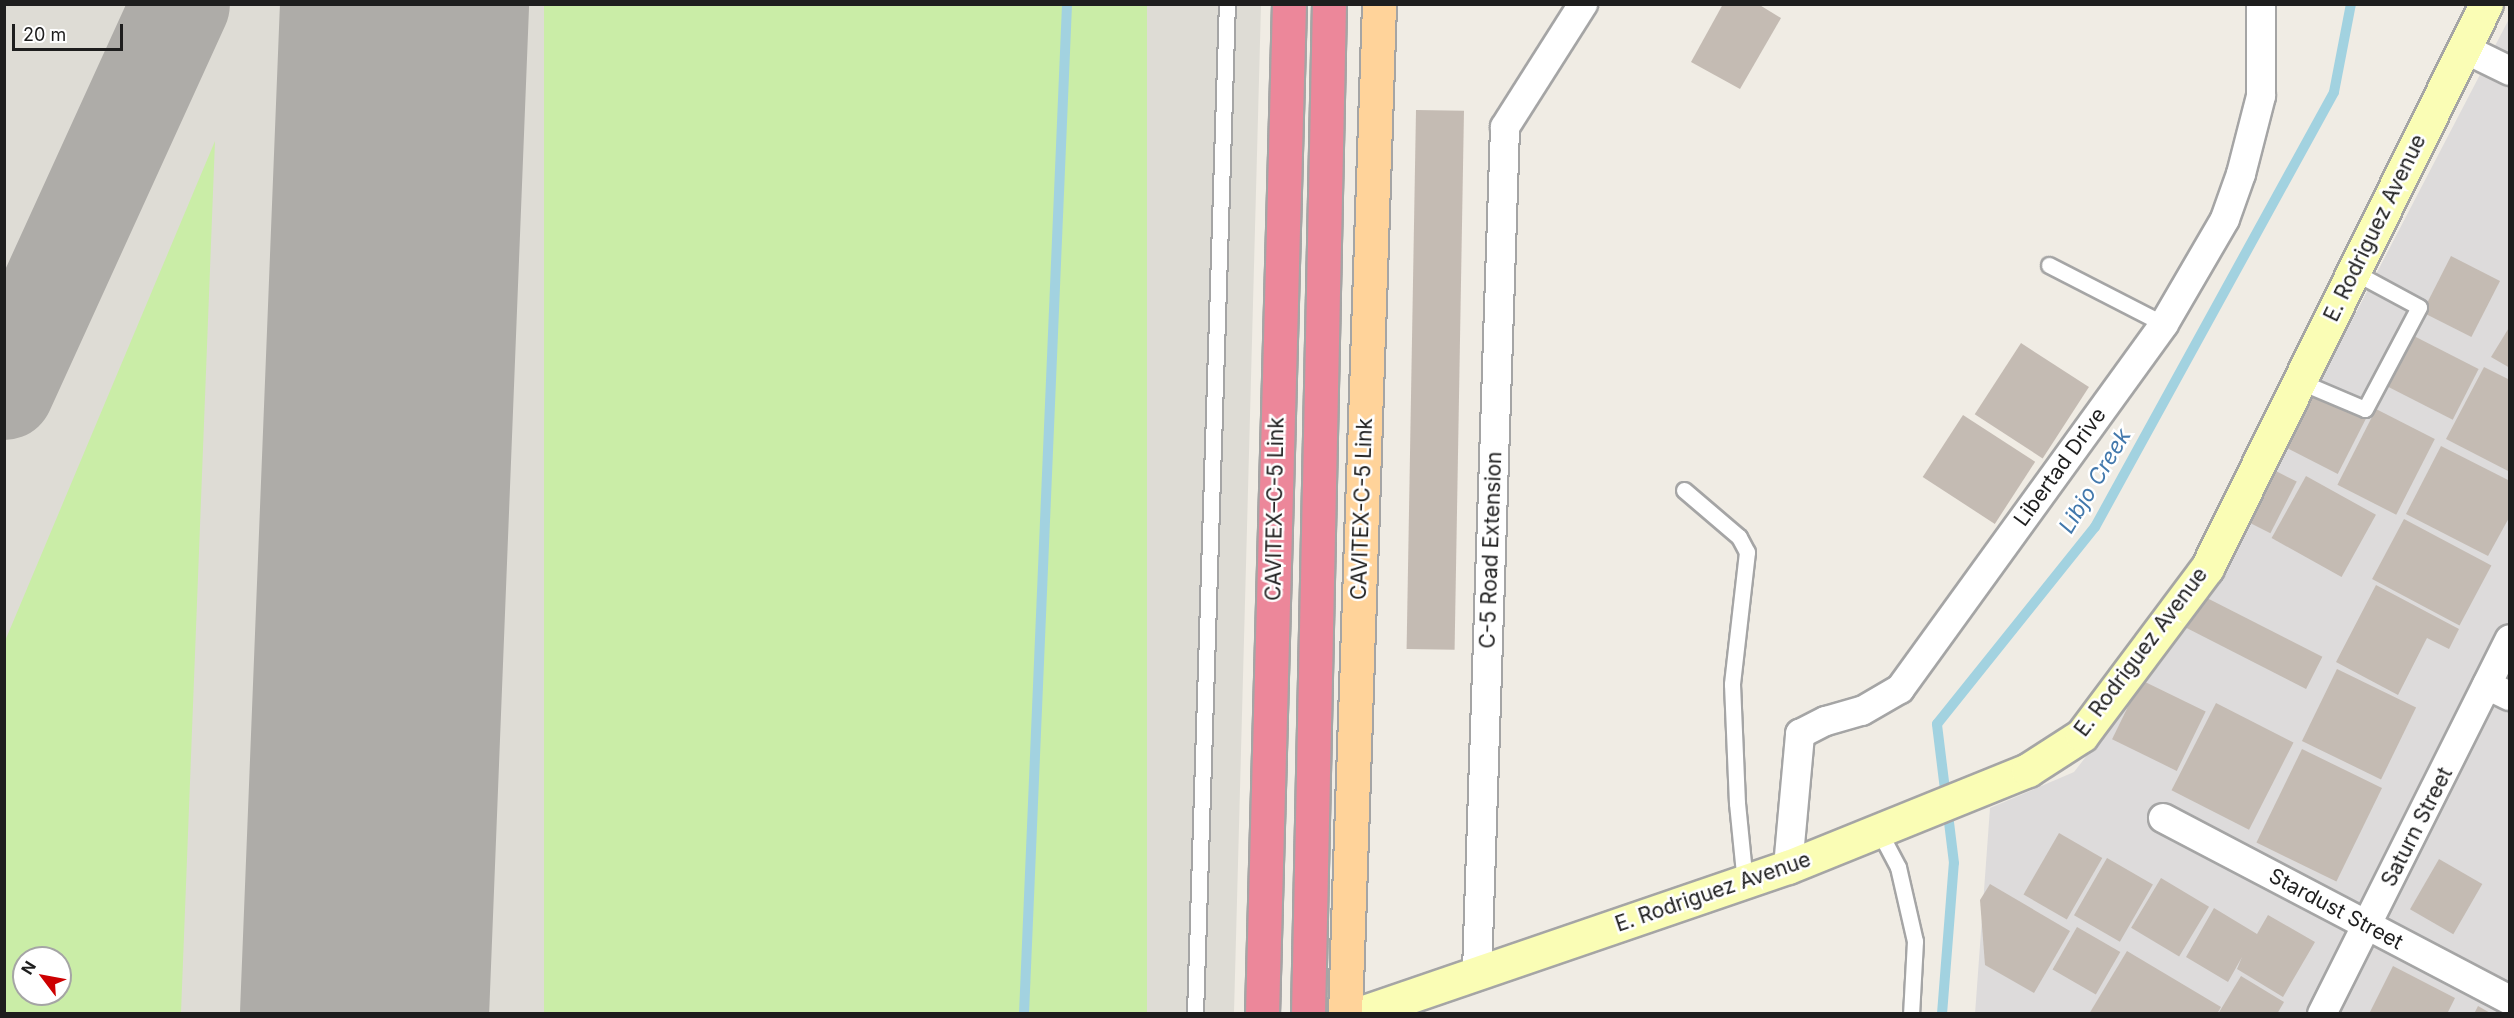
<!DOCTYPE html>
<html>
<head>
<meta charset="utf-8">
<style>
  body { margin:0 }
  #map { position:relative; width:2514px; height:1018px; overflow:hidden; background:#f0ece4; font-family:Inter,sans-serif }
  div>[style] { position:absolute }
  .residential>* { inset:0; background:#dddbdb }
  .airport>* { inset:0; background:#dedcd5 }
  .grass>* { inset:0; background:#caeda7; transform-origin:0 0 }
  .stream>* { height:10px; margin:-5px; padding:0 5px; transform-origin:5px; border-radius:5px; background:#a2d2e0 }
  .taxiway>* { height:99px; margin:-49.5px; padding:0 49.5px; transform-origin:49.5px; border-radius:49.5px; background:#aeaca8 }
  .runway>* { height:249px; margin:-124.5px; padding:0 124.5px; transform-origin:124.5px; border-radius:124.5px; background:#aeaca8 }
  .building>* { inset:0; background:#c4bbb3; transform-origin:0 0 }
  .roads { filter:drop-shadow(2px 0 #a5a5a5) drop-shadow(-2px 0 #a5a5a5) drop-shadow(0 2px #a5a5a5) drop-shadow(0 -2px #a5a5a5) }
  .service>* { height:15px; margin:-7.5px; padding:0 7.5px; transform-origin:7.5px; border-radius:7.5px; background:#fff }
  .minor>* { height:28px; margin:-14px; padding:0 14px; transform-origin:14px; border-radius:14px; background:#fff }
  .secondary>* { height:33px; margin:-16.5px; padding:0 16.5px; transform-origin:16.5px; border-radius:16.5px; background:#fafdb5 }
  .primary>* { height:33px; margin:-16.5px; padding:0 16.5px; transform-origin:16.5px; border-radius:16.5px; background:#ffd39a }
  .motorway>* { height:33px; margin:-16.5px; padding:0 16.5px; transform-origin:16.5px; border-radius:16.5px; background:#ec879a }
  span { translate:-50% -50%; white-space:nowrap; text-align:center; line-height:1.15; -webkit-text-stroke:5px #fff; paint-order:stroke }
  .street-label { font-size:21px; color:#1e1e1e }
  .water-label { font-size:22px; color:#4278ac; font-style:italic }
  .frame { position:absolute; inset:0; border:6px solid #1e1e1e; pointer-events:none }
  .north { position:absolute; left:12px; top:946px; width:60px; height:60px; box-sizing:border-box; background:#fff; border:2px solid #a5a5a5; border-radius:50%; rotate:302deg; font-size:16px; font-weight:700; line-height:24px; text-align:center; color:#1e1e1e }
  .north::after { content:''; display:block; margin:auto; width:21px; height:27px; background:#cd0001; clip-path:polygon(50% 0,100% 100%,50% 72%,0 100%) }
  .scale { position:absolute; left:12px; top:24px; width:111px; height:27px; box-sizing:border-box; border:3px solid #1e1e1e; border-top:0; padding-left:8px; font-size:18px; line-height:21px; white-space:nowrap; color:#1e1e1e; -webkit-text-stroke:4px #fff; paint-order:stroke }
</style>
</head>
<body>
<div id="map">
  <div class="residential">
    <i style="clip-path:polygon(2509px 19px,2509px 1013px,1975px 1014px,1990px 808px,2074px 772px,2202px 608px)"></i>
  </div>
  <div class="airport">
    <i style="clip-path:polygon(evenodd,5px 5px,1261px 5px,1234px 1013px,5px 1014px,5px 5px,24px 958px,60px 958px,60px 994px,24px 994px,24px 958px)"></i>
  </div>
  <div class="grass">
    <i style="left:544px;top:5px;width:603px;height:1009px"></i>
    <i style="clip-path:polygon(evenodd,215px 141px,181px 1013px,5px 1013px,5px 641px,215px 141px,24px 958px,60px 958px,60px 994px,24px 994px,24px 958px)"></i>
  </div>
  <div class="stream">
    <i style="left:1024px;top:1014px;width:1011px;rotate:-87.56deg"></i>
    <i style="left:1942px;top:1014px;width:151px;rotate:-85.5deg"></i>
    <i style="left:1954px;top:863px;width:140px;rotate:-97deg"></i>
    <i style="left:1937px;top:724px;width:253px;rotate:-51.3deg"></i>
    <i style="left:2095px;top:527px;width:496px;rotate:-61.2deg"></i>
    <i style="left:2334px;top:92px;width:90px;rotate:-79.1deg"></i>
  </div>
  <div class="taxiway">
    <i style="left:4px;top:390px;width:424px;rotate:-65.5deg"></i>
  </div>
  <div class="runway">
    <i style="left:364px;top:1014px;width:1011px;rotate:-87.73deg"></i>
  </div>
  <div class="building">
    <i style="clip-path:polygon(1723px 4px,1758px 4px,1781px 18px,1740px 89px,1691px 62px)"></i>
    <i style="left:1416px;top:110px;width:48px;height:539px;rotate:1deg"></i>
    <i style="left:2451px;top:256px;width:55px;height:63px;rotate:27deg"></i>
    <i style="clip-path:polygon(2510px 326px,2510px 368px,2491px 357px)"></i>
    <i style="left:2410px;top:334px;width:77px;height:57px;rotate:27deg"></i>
    <i style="left:2021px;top:343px;width:81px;height:85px;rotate:33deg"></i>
    <i style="clip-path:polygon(2484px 367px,2510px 380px,2510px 472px,2446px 439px)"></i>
    <i style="left:2308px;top:387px;width:66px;height:64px;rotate:27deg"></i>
    <i style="left:2376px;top:409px;width:66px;height:85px;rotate:27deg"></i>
    <i style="left:1963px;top:415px;width:86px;height:74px;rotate:33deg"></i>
    <i style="clip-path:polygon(2441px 446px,2510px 481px,2510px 516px,2488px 556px,2406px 514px)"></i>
    <i style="left:2270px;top:468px;width:30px;height:58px;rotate:27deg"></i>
    <i style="left:2306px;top:476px;width:80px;height:71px;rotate:29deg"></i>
    <i style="left:2404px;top:519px;width:99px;height:68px;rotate:28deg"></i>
    <i style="clip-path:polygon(2376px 585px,2459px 629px,2449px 649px,2427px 638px,2398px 695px,2336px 662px)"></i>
    <i style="left:2203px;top:596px;width:134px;height:36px;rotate:27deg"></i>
    <i style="left:2337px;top:669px;width:88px;height:80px;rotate:26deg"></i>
    <i style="left:2141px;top:680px;width:72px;height:66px;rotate:26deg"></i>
    <i style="left:2216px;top:703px;width:87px;height:98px;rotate:27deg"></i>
    <i style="left:2302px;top:749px;width:89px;height:104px;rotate:26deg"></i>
    <i style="left:2059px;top:833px;width:50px;height:71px;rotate:30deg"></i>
    <i style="left:2107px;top:858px;width:53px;height:66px;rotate:30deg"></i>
    <i style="left:2439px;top:859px;width:50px;height:58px;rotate:30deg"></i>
    <i style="left:2161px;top:878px;width:56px;height:58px;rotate:31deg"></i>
    <i style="clip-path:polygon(1990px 884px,2070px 931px,2034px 993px,1985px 965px,1980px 900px)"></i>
    <i style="clip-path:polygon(2214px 908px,2257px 934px,2268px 915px,2315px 942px,2283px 997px,2237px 969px,2242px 957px,2228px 982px,2186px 957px)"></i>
    <i style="left:2077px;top:927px;width:50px;height:49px;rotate:30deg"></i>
    <i style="clip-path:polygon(2127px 951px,2221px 1007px,2217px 1014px,2089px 1014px)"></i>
    <i style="clip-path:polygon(2393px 966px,2455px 998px,2447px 1014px,2369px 1014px)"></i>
    <i style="clip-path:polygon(2241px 976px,2284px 1002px,2277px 1014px,2218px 1014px)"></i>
    <i style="clip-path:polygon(2478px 1006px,2492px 1014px,2474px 1014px)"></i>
  </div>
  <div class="roads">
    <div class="service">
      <i style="left:2049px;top:265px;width:129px;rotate:27.2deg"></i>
      <i style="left:2301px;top:382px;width:69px;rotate:22.9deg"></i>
      <i style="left:2365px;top:409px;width:115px;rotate:-62.1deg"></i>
      <i style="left:2419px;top:307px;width:74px;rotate:-151.7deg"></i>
      <i style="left:1684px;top:490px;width:72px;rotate:40.5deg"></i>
      <i style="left:1739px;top:537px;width:17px;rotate:62deg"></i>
      <i style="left:1747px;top:552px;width:133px;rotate:96.5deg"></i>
      <i style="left:1732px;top:684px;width:119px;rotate:87.6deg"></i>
      <i style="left:1737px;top:803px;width:80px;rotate:84.3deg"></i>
      <i style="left:1879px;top:831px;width:41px;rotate:62.2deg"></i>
      <i style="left:1898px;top:867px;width:76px;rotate:77.1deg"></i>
      <i style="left:1915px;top:941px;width:73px;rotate:93.1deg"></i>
      <i style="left:1195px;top:1014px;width:1011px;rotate:-88.19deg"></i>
    </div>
    <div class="minor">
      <i style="left:2463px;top:48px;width:52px;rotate:26.1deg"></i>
      <i style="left:2487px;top:685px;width:25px;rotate:26deg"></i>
      <i style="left:2163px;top:818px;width:392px;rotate:27.7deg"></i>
      <i style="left:1788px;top:867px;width:134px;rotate:-84.8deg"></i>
      <i style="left:1800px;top:734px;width:29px;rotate:-27deg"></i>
      <i style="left:1826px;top:721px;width:37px;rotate:-16deg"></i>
      <i style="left:1862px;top:711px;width:44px;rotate:-30.1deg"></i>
      <i style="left:1900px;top:689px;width:450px;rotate:-54.1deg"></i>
      <i style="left:2164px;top:324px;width:121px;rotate:-59.8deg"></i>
      <i style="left:2225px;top:219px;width:48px;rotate:-70.4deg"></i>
      <i style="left:2241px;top:174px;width:81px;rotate:-75.6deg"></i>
      <i style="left:2261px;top:96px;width:92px;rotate:-90deg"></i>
      <i style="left:1477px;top:972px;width:845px;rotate:-88.1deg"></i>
      <i style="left:1505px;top:127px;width:146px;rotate:-57.6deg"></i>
      <i style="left:2322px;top:1014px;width:419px;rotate:-63.4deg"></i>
    </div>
    <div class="secondary">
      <i style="left:1358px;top:1014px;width:454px;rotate:-18.9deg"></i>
      <i style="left:1788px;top:867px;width:259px;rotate:-22deg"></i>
      <i style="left:2028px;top:770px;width:64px;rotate:-32.9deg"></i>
      <i style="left:2082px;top:735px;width:209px;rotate:-53.2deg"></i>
      <i style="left:2207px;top:568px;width:629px;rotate:-63.68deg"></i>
    </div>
    <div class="primary">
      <i style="left:1345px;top:1014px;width:1011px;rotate:-88.07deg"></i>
    </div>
    <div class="motorway">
      <i style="left:1262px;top:1014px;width:1010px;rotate:-88.47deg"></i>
      <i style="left:1308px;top:1014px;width:1010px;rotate:-88.81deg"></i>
    </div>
  </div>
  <div class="street-label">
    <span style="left:2375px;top:228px;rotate:-64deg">E. Rodriguez Avenue</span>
    <span style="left:2060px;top:467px;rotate:-54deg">Libertad Drive</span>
    <span style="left:1275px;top:509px;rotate:-89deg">CAVITEX–C-5 Link</span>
    <span style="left:1362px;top:509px;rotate:-88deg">CAVITEX-C-5 Link</span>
    <span style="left:1491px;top:550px;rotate:-88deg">C-5 Road Extension</span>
    <span style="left:2141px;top:652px;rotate:-53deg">E. Rodriguez Avenue</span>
    <span style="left:2417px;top:827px;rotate:-63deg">Saturn Street</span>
    <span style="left:1713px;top:892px;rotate:-19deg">E. Rodriguez Avenue</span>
    <span style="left:2336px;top:909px;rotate:28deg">Stardust Street</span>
  </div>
  <div class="water-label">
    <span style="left:2095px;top:481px;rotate:-59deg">Libjo Creek</span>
  </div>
  <div class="frame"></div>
  <div class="north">N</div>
  <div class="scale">20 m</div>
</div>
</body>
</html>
